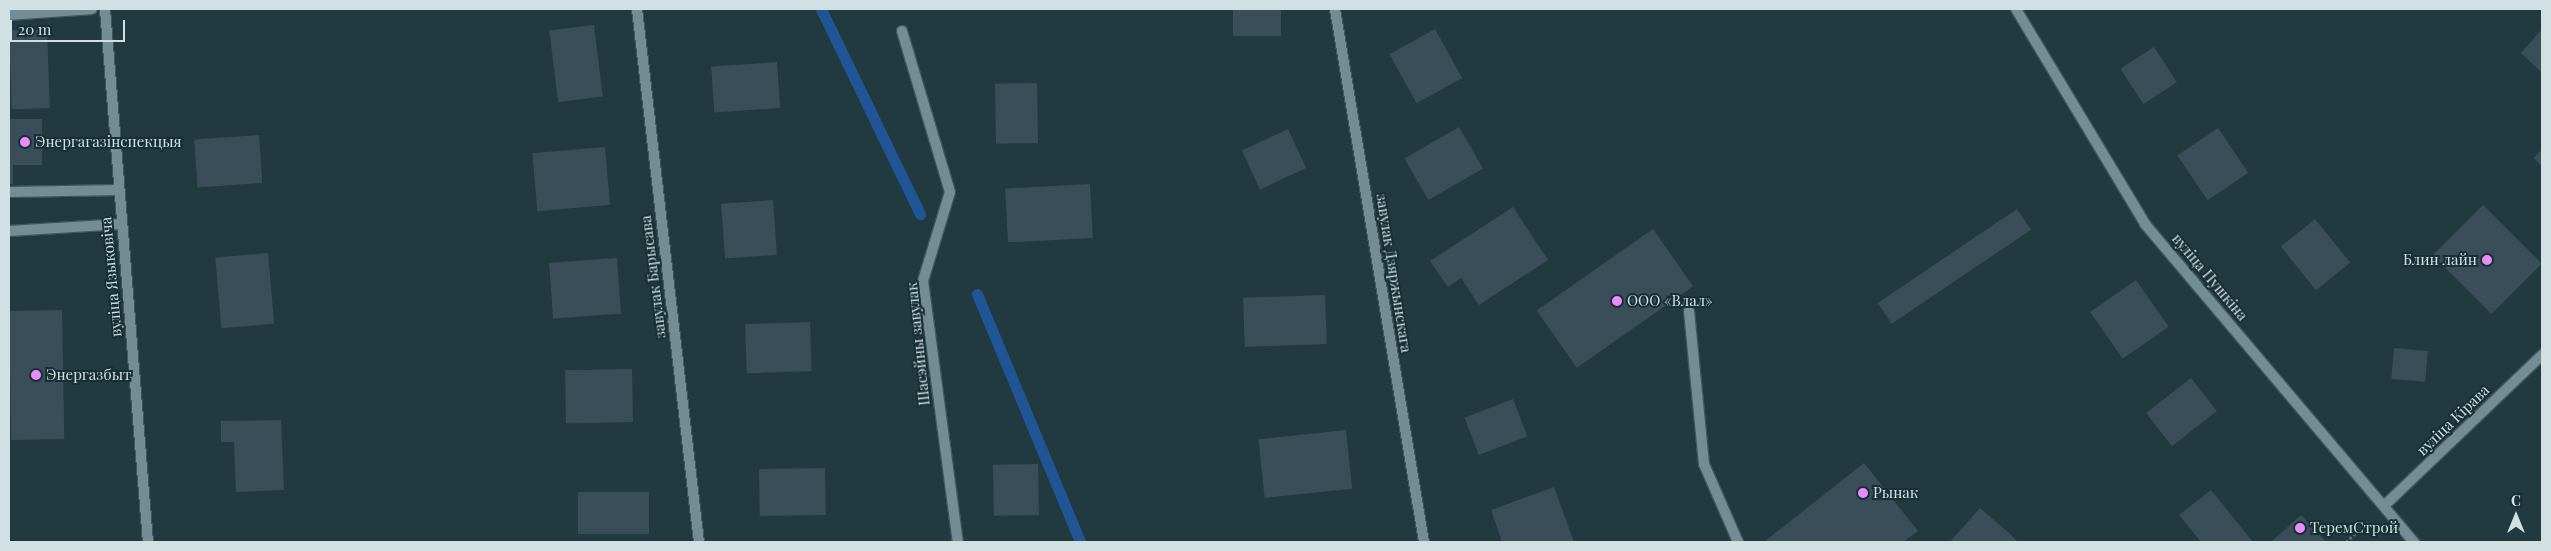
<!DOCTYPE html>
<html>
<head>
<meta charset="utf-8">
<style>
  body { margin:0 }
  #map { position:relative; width:2551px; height:551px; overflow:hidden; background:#213a3f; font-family:"Playfair Display",serif }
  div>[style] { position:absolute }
  .stream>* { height:11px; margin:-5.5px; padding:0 5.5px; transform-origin:5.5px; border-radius:5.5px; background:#215595 }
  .building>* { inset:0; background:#3a4e5a; transform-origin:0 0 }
  .path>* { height:3px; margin-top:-1.5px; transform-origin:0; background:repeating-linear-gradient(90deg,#586e73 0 2.5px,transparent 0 5px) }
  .roads { filter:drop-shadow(1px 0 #40565b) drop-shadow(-1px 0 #40565b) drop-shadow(0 1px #40565b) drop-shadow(0 -1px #40565b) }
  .service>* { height:10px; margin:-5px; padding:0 5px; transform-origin:5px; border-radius:5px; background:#728d93 }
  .minor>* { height:10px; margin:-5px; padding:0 5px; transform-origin:5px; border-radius:5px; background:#728d93 }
  .tertiary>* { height:10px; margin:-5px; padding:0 5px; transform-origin:5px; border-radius:5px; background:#728d93 }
  .dots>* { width:14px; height:14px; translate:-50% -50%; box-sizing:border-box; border:2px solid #173035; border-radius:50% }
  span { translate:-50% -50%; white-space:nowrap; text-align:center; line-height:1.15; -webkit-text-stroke:4px #173035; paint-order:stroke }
  .poi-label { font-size:15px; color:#d1e0e3 }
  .left { translate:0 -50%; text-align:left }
  .right { translate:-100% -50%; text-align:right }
  .street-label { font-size:15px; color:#d1e0e3 }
  .frame { position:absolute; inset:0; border:10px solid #d1e0e3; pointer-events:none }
  .north { position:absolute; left:2491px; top:491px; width:50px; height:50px; -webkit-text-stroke:4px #173035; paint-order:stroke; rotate:0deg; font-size:14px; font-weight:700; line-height:20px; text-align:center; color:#d1e0e3 }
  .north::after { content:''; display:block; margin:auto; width:18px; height:22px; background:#d1e0e3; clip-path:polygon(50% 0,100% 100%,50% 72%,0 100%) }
  .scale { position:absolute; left:10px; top:20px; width:115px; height:22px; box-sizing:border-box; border:2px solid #d1e0e3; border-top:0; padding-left:6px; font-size:15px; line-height:18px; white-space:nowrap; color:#d1e0e3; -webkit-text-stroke:4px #173035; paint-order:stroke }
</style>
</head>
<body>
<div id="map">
  <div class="stream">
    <i style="left:821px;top:9px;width:228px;rotate:64.2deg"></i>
    <i style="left:977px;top:294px;width:269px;rotate:67.4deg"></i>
  </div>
  <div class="building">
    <i style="left:1233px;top:9px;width:48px;height:27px"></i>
    <i style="left:594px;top:25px;width:72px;height:45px;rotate:83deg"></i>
    <i style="left:47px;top:29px;width:79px;height:38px;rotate:88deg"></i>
    <i style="left:1435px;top:29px;width:56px;height:52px;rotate:61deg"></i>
    <i style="clip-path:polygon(2542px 29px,2542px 73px,2521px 53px)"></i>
    <i style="left:2154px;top:47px;width:42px;height:40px;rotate:57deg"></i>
    <i style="left:777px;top:62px;width:46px;height:66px;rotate:86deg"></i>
    <i style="left:1037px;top:83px;width:60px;height:42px;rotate:89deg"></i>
    <i style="clip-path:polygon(9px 119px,42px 119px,42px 165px,13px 165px,13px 184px,9px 184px)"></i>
    <i style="left:1459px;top:127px;width:48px;height:63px;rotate:60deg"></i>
    <i style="left:2218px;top:128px;width:54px;height:49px;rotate:56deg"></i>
    <i style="left:1288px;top:129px;width:43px;height:51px;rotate:65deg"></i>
    <i style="left:259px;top:135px;width:48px;height:65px;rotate:86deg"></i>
    <i style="left:605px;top:147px;width:58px;height:73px;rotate:85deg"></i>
    <i style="clip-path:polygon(2542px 149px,2542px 167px,2534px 158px)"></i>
    <i style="left:1090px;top:184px;width:54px;height:85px;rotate:87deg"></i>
    <i style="left:773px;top:200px;width:55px;height:52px;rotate:86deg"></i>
    <i style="left:2483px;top:205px;width:83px;height:71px;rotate:45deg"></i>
    <i style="clip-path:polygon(1513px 207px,1548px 260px,1479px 305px,1461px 278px,1448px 287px,1430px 261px)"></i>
    <i style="left:2017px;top:209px;width:25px;height:168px;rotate:56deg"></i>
    <i style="left:2315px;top:219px;width:56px;height:44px;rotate:51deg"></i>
    <i style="left:1653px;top:229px;width:70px;height:142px;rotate:55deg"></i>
    <i style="left:268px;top:253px;width:71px;height:53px;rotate:85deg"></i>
    <i style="left:617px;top:258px;width:56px;height:68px;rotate:86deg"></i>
    <i style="left:2136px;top:280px;width:57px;height:56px;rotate:55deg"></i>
    <i style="left:1325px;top:295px;width:49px;height:82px;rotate:88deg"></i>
    <i style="left:62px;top:310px;width:129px;height:53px;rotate:89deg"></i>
    <i style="left:810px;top:322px;width:49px;height:65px;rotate:88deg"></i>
    <i style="left:2394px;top:348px;width:34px;height:31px;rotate:5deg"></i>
    <i style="left:632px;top:369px;width:53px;height:67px;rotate:89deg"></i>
    <i style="left:2191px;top:378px;width:42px;height:57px;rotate:52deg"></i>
    <i style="left:1513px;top:399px;width:40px;height:52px;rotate:69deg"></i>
    <i style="clip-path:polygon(281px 420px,284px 490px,236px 492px,234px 442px,221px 442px,221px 421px)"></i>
    <i style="left:1346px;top:430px;width:59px;height:88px;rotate:84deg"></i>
    <i style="clip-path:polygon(1864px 463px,1918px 531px,1903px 542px,1764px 542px)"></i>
    <i style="left:1038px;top:464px;width:51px;height:45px;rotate:89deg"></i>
    <i style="left:825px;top:468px;width:47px;height:66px;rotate:89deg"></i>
    <i style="clip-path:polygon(1554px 487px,1574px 542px,1502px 542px,1491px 510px)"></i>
    <i style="clip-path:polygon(2211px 490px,2253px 542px,2201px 542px,2179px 515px)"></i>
    <i style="left:649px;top:492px;width:42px;height:71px;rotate:90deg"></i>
    <i style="clip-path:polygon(1980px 508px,2010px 534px,2018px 542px,1950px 542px)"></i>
    <i style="clip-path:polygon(2301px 515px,2326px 542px,2271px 542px)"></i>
  </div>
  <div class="path">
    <i style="left:2346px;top:542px;width:26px;rotate:-43deg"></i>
  </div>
  <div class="roads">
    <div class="service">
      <i style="left:9px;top:15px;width:83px;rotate:-4.1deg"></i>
      <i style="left:9px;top:192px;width:110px;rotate:-1deg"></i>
      <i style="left:9px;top:231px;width:113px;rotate:-3.5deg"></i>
      <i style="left:1689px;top:311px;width:154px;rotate:84.4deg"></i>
      <i style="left:1704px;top:464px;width:85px;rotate:66.4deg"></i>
    </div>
    <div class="minor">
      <i style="left:637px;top:9px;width:537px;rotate:83.37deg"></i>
      <i style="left:1335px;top:9px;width:540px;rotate:80.52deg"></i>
      <i style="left:902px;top:31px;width:168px;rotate:73.4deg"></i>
      <i style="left:950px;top:192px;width:93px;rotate:106.9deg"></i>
      <i style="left:923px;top:281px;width:263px;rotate:82.4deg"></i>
    </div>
    <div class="tertiary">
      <i style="left:105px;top:9px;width:535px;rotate:85.39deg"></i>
      <i style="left:2016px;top:9px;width:251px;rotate:59deg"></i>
      <i style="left:2145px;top:224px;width:417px;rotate:49.8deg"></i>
      <i style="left:2384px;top:506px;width:219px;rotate:-43.7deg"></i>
    </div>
  </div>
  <div class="dots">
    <i style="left:25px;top:142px;background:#ea8dfc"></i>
    <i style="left:2487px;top:260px;background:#ea8dfc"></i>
    <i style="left:1617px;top:301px;background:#ea8dfc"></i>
    <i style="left:36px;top:375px;background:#ea8dfc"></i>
    <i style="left:1863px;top:493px;background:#ea8dfc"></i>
    <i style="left:2300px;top:528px;background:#ea8dfc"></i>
  </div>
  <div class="poi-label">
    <span class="left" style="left:35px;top:142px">Энергагазінспекцыя</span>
    <span class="right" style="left:2477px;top:260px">Блин лайн</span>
    <span class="left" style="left:1627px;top:301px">ООО «Влал»</span>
    <span class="left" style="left:46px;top:375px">Энергазбыт</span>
    <span class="left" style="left:1873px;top:493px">Рынак</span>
    <span class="left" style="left:2310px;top:528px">ТеремСтрой</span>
  </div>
  <div class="street-label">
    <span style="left:1394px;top:273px;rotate:81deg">завулак Дзяржынскага</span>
    <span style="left:111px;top:277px;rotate:-95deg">вуліца Языковіча</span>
    <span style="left:653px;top:277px;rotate:-97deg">завулак Барысава</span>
    <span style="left:2210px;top:277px;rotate:50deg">вуліца Пушкіна</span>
    <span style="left:918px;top:344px;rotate:-96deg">Шасэйны завулак</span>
    <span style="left:2453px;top:420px;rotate:-44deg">вуліца Кірава</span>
  </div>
  <div class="frame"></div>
  <div class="north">С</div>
  <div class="scale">20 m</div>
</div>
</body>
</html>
